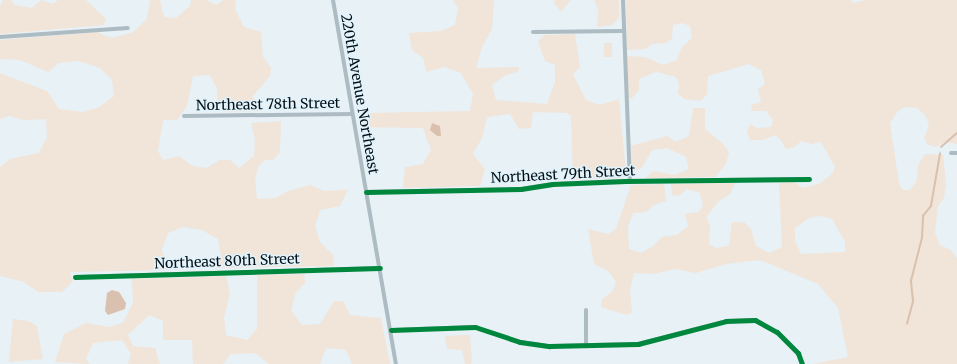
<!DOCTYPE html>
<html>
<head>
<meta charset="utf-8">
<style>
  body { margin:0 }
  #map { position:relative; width:957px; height:364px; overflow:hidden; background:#e7f1f6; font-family:Merriweather,serif }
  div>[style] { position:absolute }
  .green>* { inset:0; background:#f1e4d9; transform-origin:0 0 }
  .water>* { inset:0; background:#dac0ae }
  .stream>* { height:1.5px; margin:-0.75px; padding:0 0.75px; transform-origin:0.75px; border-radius:0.75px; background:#dac0ae }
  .street>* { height:4px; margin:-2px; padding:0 2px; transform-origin:2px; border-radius:2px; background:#adbbc2 }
  .cycleway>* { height:5px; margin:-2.5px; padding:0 2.5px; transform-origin:2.5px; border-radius:2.5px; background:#00873e }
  span { translate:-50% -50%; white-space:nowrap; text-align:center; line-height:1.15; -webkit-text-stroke:3px #e1f3fc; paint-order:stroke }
  .street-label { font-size:14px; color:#050f14 }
</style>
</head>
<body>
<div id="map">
  <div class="green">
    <i style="clip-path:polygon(3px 0,11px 0,15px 5px,32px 8px,41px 0,53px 4px,58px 0,86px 0,106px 19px,104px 25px,0 34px,0 6px)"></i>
    <i style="clip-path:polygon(150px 0,160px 0,164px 17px,176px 18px,190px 6px,191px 0,206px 0,217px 5px,223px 0,236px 0,235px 9px,244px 27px,261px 32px,263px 57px,271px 68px,270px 76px,252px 97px,262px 105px,259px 111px,224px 112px,218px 104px,217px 89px,210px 75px,193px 76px,187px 106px,177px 120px,163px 120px,158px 151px,163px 160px,179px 156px,192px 166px,207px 168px,219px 160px,230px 160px,239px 168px,254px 156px,255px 140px,251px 123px,281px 121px,280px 152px,273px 160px,265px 160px,259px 165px,255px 179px,257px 199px,276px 198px,288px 191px,310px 185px,324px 191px,348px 190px,340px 206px,320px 210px,315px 226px,320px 242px,334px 256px,333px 266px,216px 268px,221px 256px,218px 239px,202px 230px,183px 227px,168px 233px,162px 249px,167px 270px,70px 272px,73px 281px,62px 292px,38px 292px,24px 282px,0 276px,0 167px,10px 159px,39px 153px,47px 137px,46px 119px,24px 120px,9px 116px,0 119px,0 73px,47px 91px,59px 109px,82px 112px,98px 108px,114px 96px,112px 80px,100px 68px,79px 61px,59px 63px,48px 72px,20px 60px,0 59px,0 40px,97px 32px,112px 38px,133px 32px,147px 19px)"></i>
    <i style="clip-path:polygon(453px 0,494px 0,492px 29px,482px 47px,476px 68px,519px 67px,519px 71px,504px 76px,492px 85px,496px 100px,547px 104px,555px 82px,555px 65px,545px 61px,538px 42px,544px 35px,575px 34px,580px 67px,573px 74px,586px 100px,600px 105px,619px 99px,626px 173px,621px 178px,573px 180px,571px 116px,567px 113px,533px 112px,531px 128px,519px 129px,510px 114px,487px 117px,482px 138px,473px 154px,485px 169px,480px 186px,403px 188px,405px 167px,423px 164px,431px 150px,423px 128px,360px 127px,358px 116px,367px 113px,470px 111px,473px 94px,461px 73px,445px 67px,426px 72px,423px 58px,412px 50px,409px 33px,441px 31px,455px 25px,458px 8px)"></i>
    <i style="clip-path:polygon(555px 0,571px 0,561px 12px,554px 3px)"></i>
    <i style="clip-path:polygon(594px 0,619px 0,619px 18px,612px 25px,597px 27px,598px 9px)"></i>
    <i style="clip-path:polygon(evenodd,626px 0,851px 0,853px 3px,866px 0,957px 0,957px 144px,945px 142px,935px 147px,927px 144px,924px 138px,929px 125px,925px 115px,917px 108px,905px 107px,898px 111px,890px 123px,899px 184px,903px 190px,910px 190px,917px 180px,918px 165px,925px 154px,943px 155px,946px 184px,944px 198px,938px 206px,935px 233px,940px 245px,951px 250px,957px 258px,957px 364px,813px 364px,848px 357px,838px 308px,818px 284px,760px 260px,726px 264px,696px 273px,675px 269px,654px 274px,634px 273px,630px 291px,632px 312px,626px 315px,601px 307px,602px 299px,612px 292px,616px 282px,608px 271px,594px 264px,588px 229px,608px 234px,616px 229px,631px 185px,664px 184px,666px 201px,654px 205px,646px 212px,633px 213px,628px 227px,629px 249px,641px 253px,653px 246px,662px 237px,677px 235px,688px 226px,685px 214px,699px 212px,703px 206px,700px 193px,687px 189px,679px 196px,672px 195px,671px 184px,735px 183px,730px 194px,718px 202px,706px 217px,710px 226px,709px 244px,716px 248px,729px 246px,732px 222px,744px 222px,751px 229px,756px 246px,769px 253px,782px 247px,779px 183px,794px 182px,802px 188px,819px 184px,831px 175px,835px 167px,821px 142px,812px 144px,801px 141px,795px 147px,786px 149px,780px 139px,775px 135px,763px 140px,750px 140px,747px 131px,750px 124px,757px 128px,771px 127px,773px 120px,766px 111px,752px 111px,751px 105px,761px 102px,758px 89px,765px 84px,761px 70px,749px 64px,708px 76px,707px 94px,701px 101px,685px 99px,678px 94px,679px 84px,676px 77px,656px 72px,639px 79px,639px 90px,632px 98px,629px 98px,627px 56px,645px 57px,663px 65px,677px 60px,682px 47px,692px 38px,690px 26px,682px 23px,673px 25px,672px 39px,665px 43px,652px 44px,645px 49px,627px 50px,626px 0,820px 216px,832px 219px,845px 242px,845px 252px,801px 254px,795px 241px,795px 228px,809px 218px,820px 216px)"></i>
    <i style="left:604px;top:43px;width:8px;height:14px"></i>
    <i style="clip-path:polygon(693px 108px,705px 108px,705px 129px,722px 143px,729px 152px,726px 164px,715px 177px,645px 178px,653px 171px,675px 175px,689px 169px,686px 157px,667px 148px,652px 150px,642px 168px,632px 172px,631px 146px,667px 136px,676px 142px,689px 136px)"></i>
    <i style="clip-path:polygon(304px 274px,305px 283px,295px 294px,291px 311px,302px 325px,320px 324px,334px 301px,343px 301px,350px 315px,381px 318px,390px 364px,352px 364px,346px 350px,326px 348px,320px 364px,269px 364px,255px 353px,231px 354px,223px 364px,193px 364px,192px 340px,163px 340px,163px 321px,149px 315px,128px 335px,133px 346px,155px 348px,160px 364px,128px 364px,131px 354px,122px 340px,93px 343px,86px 359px,90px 364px,55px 362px,64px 334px,86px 323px,109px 327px,123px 323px,133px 302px,132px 279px,226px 276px,230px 294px,224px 317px,226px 335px,247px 340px,257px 329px,257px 275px)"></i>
    <i style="clip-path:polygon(13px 319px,28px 321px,37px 326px,43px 359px,9px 362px)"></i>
    <i style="clip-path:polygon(470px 335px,472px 359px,471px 364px,465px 364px,462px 350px,447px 349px,445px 336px)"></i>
  </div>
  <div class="water">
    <i style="clip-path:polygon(432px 123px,440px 126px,441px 136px,437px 136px,430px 130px)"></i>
    <i style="clip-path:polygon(112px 290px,119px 292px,126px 303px,125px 309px,108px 315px,105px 311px,107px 293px)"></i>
  </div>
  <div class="stream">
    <i style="left:941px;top:147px;width:21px;rotate:-41deg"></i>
    <i style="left:907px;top:324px;width:24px;rotate:-75deg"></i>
    <i style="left:913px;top:301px;width:20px;rotate:-96deg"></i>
    <i style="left:911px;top:281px;width:44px;rotate:-75.7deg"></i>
    <i style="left:922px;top:238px;width:22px;rotate:-87deg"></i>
    <i style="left:923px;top:216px;width:13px;rotate:-51deg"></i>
    <i style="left:931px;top:206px;width:53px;rotate:-80.2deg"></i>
  </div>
  <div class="street">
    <i style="left:333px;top:0;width:369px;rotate:80.2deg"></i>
    <i style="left:623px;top:0;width:181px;rotate:87.8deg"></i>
    <i style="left:533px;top:32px;width:90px;rotate:-0.6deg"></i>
    <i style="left:0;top:37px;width:128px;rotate:-4deg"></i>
    <i style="left:184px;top:116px;width:168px;rotate:-0.7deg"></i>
    <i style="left:951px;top:153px;width:6px"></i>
    <i style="left:366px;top:192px;width:155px;rotate:-1.1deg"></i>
    <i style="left:521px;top:189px;width:32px;rotate:-9deg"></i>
    <i style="left:553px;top:184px;width:73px;rotate:-2.4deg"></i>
    <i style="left:626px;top:181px;width:183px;rotate:-0.6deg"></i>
    <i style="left:75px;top:277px;width:305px;rotate:-1.7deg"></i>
    <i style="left:586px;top:310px;width:35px;rotate:90deg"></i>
    <i style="left:391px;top:330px;width:84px;rotate:-2deg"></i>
    <i style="left:475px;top:327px;width:47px;rotate:18.4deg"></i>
    <i style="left:520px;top:342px;width:30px;rotate:8deg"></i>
    <i style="left:550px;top:346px;width:88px;rotate:-1.3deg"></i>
    <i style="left:638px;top:344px;width:91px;rotate:-14.6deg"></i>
    <i style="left:726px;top:321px;width:29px;rotate:-2deg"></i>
    <i style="left:755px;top:320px;width:25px;rotate:29deg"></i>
    <i style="left:777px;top:332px;width:30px;rotate:45deg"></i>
    <i style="left:798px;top:353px;width:12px;rotate:70deg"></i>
  </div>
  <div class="cycleway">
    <i style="left:366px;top:192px;width:155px;rotate:-1.1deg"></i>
    <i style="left:521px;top:189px;width:32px;rotate:-9deg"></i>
    <i style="left:553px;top:184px;width:73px;rotate:-2.4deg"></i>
    <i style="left:626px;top:181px;width:183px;rotate:-0.6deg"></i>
    <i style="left:75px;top:277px;width:305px;rotate:-1.7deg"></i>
    <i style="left:391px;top:330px;width:84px;rotate:-2deg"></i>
    <i style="left:475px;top:327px;width:47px;rotate:18.4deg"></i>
    <i style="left:520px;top:342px;width:30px;rotate:8deg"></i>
    <i style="left:550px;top:346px;width:88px;rotate:-1.3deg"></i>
    <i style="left:638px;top:344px;width:91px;rotate:-14.6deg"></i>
    <i style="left:726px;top:321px;width:29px;rotate:-2deg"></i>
    <i style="left:755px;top:320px;width:25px;rotate:29deg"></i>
    <i style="left:777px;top:332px;width:30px;rotate:45deg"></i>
    <i style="left:798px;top:353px;width:12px;rotate:70deg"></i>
  </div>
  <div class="street-label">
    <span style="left:360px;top:94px;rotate:80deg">220th Avenue Northeast</span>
    <span style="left:268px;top:104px;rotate:-1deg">Northeast 78th Street</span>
    <span style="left:563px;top:174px;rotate:-3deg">Northeast 79th Street</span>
    <span style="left:227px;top:261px;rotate:-2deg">Northeast 80th Street</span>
  </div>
</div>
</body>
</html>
